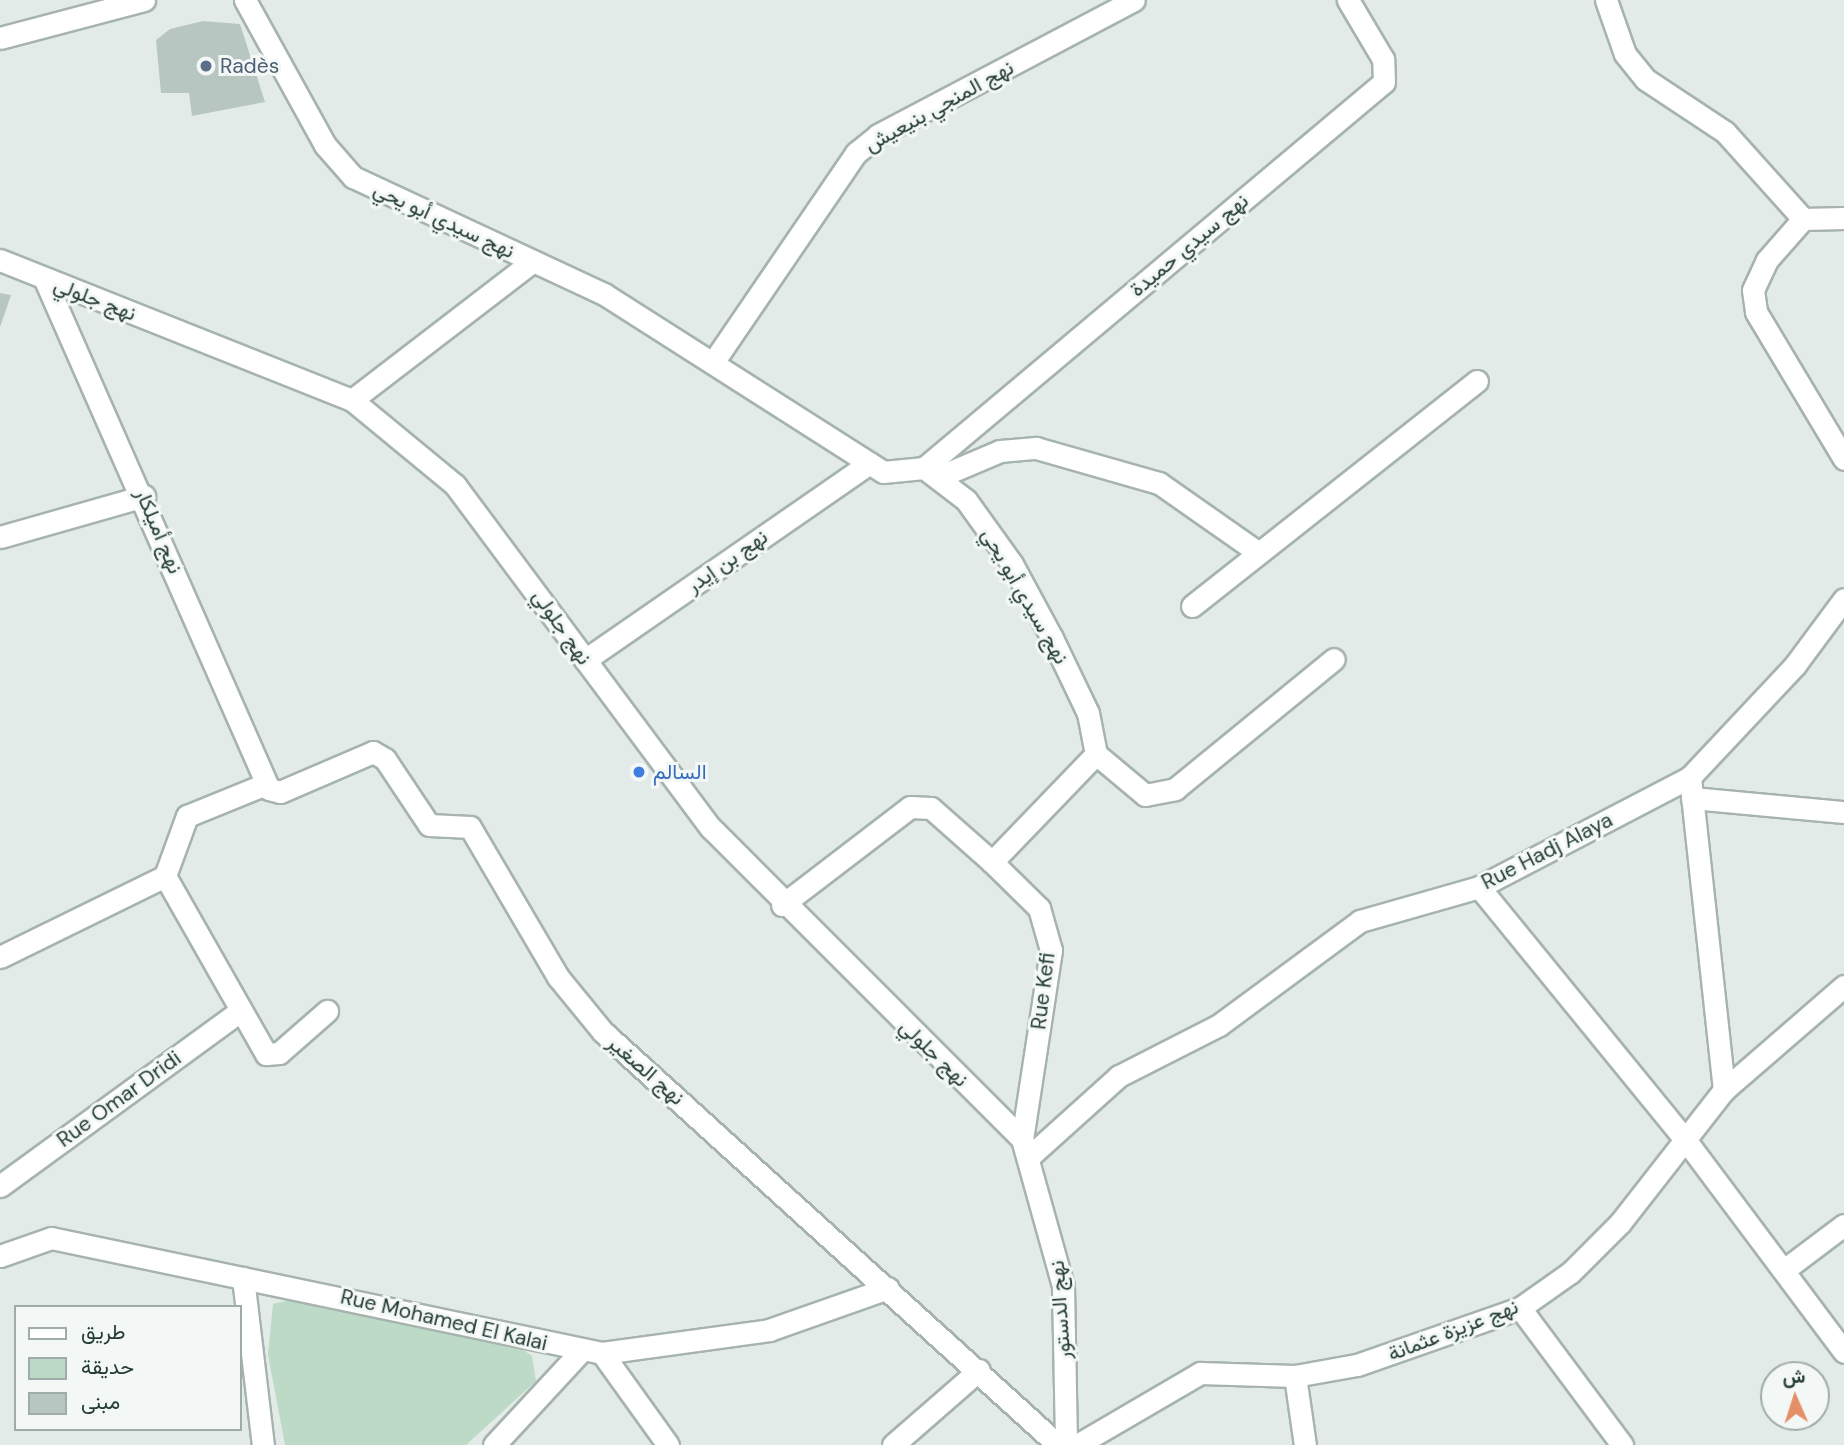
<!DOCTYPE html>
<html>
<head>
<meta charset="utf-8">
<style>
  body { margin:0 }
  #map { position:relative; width:1844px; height:1445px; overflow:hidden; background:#e3ebe8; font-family:"DM Sans",Vazirmatn,sans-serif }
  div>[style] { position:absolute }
  .green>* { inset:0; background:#bddac7 }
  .building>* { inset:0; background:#b8c6c1 }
  .roads { filter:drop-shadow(2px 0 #a6b3af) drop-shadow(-2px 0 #a6b3af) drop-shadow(0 2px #a6b3af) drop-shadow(0 -2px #a6b3af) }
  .minor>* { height:21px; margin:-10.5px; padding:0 10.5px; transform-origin:10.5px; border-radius:10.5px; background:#fff }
  .dots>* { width:19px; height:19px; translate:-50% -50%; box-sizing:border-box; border:4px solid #f3f8f6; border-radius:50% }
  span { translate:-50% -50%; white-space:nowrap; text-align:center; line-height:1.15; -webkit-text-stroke:6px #f3f8f6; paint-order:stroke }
  .service-label { font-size:21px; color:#4e5e75 }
  .left { translate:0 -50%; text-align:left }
  .street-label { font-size:21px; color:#243b36 }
  .shop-label { font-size:21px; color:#366cbe }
  .legend { position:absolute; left:14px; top:1305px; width:228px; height:126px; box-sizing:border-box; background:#f3f8f6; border:2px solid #a0aca9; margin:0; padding:9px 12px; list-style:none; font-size:21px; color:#243b36 }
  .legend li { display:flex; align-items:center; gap:14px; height:35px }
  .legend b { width:35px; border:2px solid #a0aca9 }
  .north { position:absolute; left:1760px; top:1361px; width:70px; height:70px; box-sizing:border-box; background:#f3f8f6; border:2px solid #a0aca9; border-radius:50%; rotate:357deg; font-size:19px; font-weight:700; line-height:28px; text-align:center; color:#243b36 }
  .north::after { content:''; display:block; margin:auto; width:24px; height:32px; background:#e58f67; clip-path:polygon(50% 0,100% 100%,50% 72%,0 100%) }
</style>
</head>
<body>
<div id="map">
  <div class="green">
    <i style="clip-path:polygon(294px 1299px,516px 1345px,532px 1356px,536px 1381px,466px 1445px,285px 1445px,268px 1355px,273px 1304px)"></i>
  </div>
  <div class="building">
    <i style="clip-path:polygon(203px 21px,240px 24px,265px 102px,192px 116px,189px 93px,161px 93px,156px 40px,170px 29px)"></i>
    <i style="clip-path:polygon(0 293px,11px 295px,0 327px)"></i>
  </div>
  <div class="roads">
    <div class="minor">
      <i style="left:245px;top:0;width:166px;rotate:61.1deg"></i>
      <i style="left:325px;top:145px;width:43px;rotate:48.8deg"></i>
      <i style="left:353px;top:177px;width:277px;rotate:25deg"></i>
      <i style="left:604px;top:294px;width:331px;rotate:32.5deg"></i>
      <i style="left:883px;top:472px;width:41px;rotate:-5.6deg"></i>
      <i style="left:924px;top:468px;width:53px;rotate:37.3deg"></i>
      <i style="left:966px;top:500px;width:79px;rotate:54.3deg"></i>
      <i style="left:1012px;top:564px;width:84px;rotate:61.6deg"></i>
      <i style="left:1052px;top:638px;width:83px;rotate:64.4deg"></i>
      <i style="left:1088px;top:713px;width:42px;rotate:79deg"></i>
      <i style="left:1096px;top:754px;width:150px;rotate:133.9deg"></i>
      <i style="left:1606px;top:0;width:57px;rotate:70.6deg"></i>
      <i style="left:1625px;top:54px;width:32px;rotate:51deg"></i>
      <i style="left:1645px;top:79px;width:96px;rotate:33.5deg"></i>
      <i style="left:1725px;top:132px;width:117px;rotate:48.1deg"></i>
      <i style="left:0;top:38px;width:149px;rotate:-14.8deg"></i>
      <i style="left:1803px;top:219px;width:55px;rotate:131.3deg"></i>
      <i style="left:1767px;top:260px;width:33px;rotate:115deg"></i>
      <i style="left:1753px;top:290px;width:22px;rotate:82deg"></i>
      <i style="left:1756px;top:312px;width:171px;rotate:59.1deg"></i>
      <i style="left:1803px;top:219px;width:41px;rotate:-1.4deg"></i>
      <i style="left:0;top:260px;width:379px;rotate:21.7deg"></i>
      <i style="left:352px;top:400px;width:134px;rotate:39.5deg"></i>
      <i style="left:455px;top:485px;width:428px;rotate:53.3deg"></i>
      <i style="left:711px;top:828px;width:440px;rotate:45deg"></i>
      <i style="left:1022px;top:1139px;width:153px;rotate:74.4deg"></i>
      <i style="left:1063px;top:1286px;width:159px;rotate:88.9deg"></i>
      <i style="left:45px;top:280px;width:556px;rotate:66.25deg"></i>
      <i style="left:269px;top:789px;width:11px;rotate:15deg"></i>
      <i style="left:280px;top:792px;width:101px;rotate:-23.3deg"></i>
      <i style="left:373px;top:752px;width:14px;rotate:30deg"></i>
      <i style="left:385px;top:759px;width:79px;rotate:56.3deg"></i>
      <i style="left:429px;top:825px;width:41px;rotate:2.8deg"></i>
      <i style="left:470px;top:827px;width:174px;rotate:59.6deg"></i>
      <i style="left:558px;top:977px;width:71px;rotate:50.7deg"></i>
      <i style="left:603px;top:1032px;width:614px;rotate:42.23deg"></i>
      <i style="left:714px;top:361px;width:252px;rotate:-55.7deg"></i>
      <i style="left:856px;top:153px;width:28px;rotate:-39deg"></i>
      <i style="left:878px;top:135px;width:289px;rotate:-27.8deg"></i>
      <i style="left:352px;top:400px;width:228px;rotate:-37.5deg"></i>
      <i style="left:924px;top:468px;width:600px;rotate:-40deg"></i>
      <i style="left:1384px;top:82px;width:23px;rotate:-92deg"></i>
      <i style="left:1383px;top:59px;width:69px;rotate:-120.7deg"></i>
      <i style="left:941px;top:476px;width:64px;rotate:-23deg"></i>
      <i style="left:1000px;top:451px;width:36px;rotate:-5deg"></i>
      <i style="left:1036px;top:448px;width:128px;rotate:15.9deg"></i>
      <i style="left:1159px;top:483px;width:122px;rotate:35deg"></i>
      <i style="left:0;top:537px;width:150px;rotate:-15.9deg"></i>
      <i style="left:1192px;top:606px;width:363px;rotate:-38.3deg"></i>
      <i style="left:585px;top:660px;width:346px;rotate:-34.7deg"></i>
      <i style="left:1096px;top:754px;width:64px;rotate:39.9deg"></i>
      <i style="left:1145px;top:795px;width:31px;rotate:-11deg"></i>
      <i style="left:1175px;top:789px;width:205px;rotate:-39.3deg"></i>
      <i style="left:1690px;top:777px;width:315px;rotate:83.8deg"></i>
      <i style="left:1692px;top:798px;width:153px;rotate:5.3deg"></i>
      <i style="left:165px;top:876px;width:205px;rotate:60.4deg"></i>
      <i style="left:266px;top:1054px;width:13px;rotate:-4deg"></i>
      <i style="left:279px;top:1053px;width:64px;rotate:-41.2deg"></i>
      <i style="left:1479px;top:887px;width:324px;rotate:50.8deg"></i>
      <i style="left:1684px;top:1138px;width:267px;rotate:53.2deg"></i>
      <i style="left:782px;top:905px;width:161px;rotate:-37.4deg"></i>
      <i style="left:910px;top:807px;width:21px;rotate:3deg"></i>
      <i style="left:931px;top:808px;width:81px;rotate:41.5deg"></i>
      <i style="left:992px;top:862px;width:66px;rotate:44.4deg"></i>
      <i style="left:1039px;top:908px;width:44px;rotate:74.1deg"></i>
      <i style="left:1051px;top:950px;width:191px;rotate:98.7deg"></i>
      <i style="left:0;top:957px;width:184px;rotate:-26.1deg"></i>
      <i style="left:165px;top:876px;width:64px;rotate:-69.9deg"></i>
      <i style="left:187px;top:816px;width:85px;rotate:-22.1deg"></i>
      <i style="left:1030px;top:1156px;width:120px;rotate:-42deg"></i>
      <i style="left:1119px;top:1076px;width:112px;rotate:-27deg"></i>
      <i style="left:1219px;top:1025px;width:175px;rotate:-36.4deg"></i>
      <i style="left:1360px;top:921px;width:124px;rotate:-15.9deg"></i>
      <i style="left:1479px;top:887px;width:238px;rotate:-27.5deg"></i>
      <i style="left:1690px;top:777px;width:154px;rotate:-46.8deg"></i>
      <i style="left:1795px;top:665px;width:82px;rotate:-53.4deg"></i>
      <i style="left:0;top:1186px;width:296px;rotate:-36.1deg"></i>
      <i style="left:0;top:1256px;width:54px;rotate:-19.4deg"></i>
      <i style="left:51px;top:1238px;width:563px;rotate:11.79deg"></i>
      <i style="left:602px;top:1353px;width:169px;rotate:-7.8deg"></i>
      <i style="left:769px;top:1330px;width:126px;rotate:-19.4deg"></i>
      <i style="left:1784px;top:1270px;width:75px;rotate:-36.9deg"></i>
      <i style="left:243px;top:1278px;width:168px;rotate:83.2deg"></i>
      <i style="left:1520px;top:1308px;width:171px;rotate:53.3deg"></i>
      <i style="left:602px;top:1353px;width:113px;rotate:54.3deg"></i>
      <i style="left:1295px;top:1376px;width:70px;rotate:81.8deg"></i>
      <i style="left:494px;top:1445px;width:127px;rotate:-47.2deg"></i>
      <i style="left:893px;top:1445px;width:114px;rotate:-41.1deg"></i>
      <i style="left:1077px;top:1445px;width:143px;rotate:-30.3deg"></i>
      <i style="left:1200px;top:1373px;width:95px;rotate:1.8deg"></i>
      <i style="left:1295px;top:1376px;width:63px;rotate:-10.1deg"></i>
      <i style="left:1357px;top:1365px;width:173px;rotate:-19.3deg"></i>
      <i style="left:1520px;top:1308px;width:62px;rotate:-35.2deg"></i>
      <i style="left:1571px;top:1272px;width:69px;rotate:-45deg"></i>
      <i style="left:1620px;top:1223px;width:169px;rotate:-52deg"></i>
      <i style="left:1724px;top:1090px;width:159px;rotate:-40.9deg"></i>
    </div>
  </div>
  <div class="dots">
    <i style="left:206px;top:66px;background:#5c6f8a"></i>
    <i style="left:639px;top:772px;background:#3f7fe0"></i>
  </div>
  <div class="service-label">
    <span class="left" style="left:220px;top:66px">Radès</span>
  </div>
  <div class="street-label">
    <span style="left:939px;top:106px;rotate:-29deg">نهج المنجي بنيعيش</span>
    <span style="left:444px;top:220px;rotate:25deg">نهج سيدي أبو يحي</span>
    <span style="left:1189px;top:245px;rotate:-40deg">نهج سيدي حميدة</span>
    <span style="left:95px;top:299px;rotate:21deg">نهج جلولي</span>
    <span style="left:159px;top:531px;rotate:67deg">نهج أميلكار</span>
    <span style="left:727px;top:561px;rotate:-35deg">نهج بن إيدر</span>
    <span style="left:1025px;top:596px;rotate:60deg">نهج سيدي أبو يحي</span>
    <span style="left:562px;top:627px;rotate:55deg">نهج جلولي</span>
    <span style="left:1547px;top:851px;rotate:-27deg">Rue Hadj Alaya</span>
    <span style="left:1043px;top:991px;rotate:-83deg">Rue Kefi</span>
    <span style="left:934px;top:1053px;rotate:44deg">نهج جلولي</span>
    <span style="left:646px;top:1070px;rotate:41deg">نهج الصغير</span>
    <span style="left:119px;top:1099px;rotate:-36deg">Rue Omar Dridi</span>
    <span style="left:1060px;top:1310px;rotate:-94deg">نهج الدستور</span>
    <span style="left:444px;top:1320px;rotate:13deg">Rue Mohamed El Kalai</span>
    <span style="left:1453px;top:1330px;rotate:-21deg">نهج عزيزة عثمانة</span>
  </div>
  <div class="shop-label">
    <span class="left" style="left:653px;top:772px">السالم</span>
  </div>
  <ul class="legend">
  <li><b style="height:9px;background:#fff"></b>طريق</li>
  <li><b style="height:19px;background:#bddac7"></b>حديقة</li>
  <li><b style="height:19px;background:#b8c6c1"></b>مبنى</li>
  </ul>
  <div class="north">ش</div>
</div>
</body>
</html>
